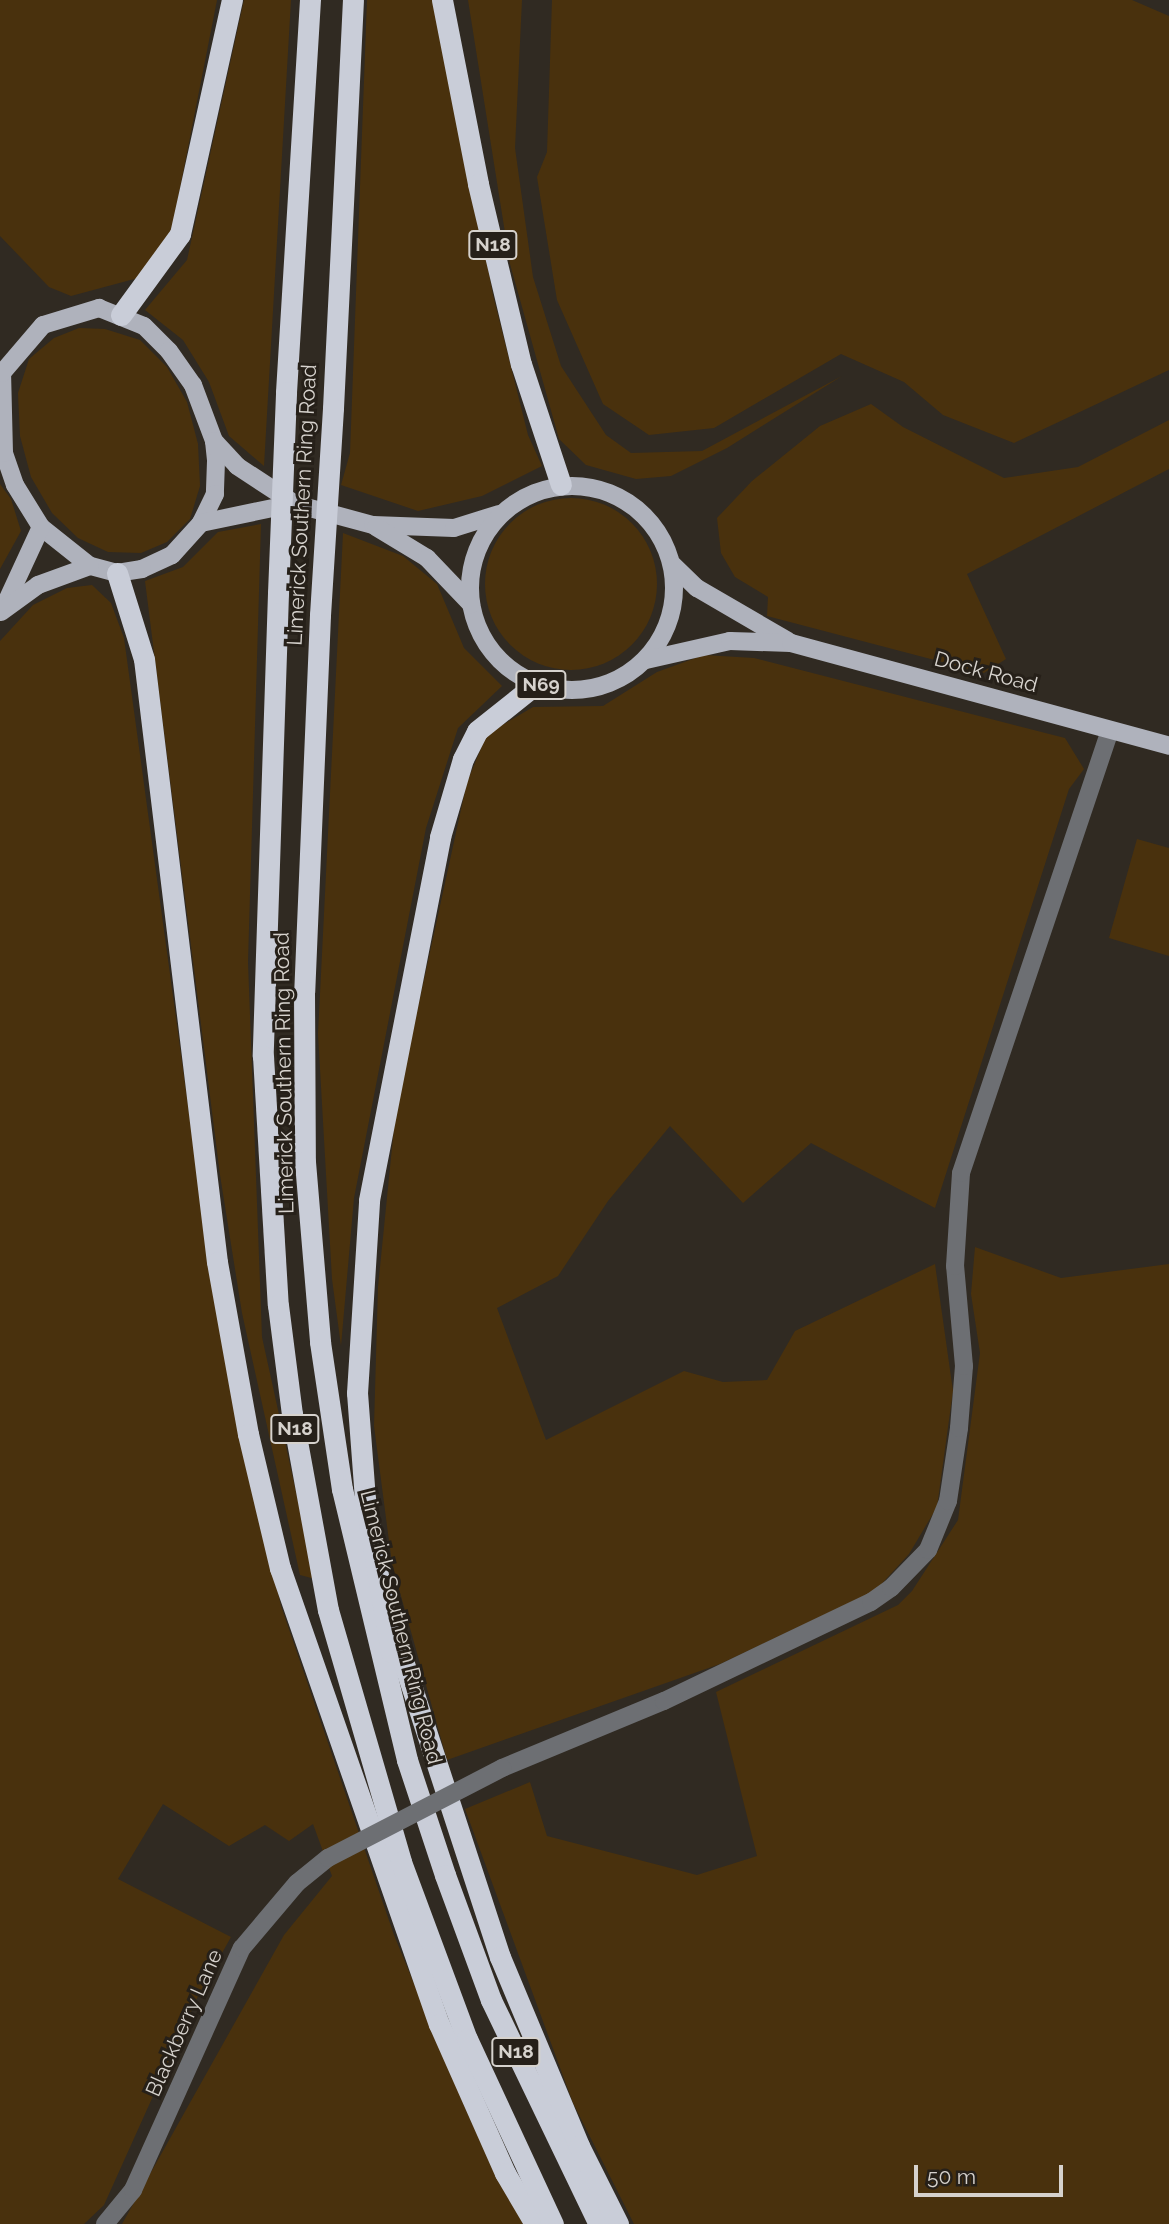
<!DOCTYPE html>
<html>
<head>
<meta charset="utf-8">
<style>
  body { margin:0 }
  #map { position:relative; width:1169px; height:2224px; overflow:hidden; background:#302a22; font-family:Raleway,sans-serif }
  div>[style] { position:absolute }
  .green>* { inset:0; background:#49310d }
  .round { border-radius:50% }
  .minor>* { height:18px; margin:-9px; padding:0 9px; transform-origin:9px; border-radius:9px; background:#6d6f73 }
  .major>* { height:18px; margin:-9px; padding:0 9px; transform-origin:9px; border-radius:9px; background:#afb2bc }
  .major>.ring { margin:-9px; padding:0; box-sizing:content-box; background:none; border:18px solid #afb2bc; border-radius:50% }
  .highway>* { height:21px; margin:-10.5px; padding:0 10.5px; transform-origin:10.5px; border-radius:10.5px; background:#c9cdd8 }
  .minor-bridge>* { height:18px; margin:-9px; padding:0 9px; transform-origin:9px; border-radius:9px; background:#6d6f73 }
  .highway-bridge>* { height:21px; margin:-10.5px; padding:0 10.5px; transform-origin:10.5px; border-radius:10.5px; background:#c9cdd8 }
  span { translate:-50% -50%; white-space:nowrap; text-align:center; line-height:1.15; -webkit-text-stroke:6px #262019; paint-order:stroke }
  .shield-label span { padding:2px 5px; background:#262019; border:2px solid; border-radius:5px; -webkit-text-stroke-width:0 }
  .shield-label { font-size:19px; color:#d6d2cd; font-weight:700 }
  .street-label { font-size:21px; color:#d6d2cd }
  .scale { position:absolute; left:914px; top:2165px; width:149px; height:32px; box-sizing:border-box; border:4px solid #d6d2cd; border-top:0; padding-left:9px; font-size:21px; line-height:24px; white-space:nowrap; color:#d6d2cd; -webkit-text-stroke:5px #262019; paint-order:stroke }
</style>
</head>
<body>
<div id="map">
  <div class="green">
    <i style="clip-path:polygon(0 0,217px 0,171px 234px,138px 278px,71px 296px,49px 287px,0 236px)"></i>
    <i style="clip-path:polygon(244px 0,291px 0,264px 466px,229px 436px,209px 382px,183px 340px,145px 310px,187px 260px)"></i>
    <i style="clip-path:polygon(367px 0,439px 0,493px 295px,528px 435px,542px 466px,482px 496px,418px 511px,341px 485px,350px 453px)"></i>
    <i style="clip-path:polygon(468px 0,522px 0,515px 148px,533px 277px,561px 366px,606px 435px,631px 453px,702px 451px,842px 376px,727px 448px,671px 476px,636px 479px,586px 465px,559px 439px,510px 264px)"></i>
    <i style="clip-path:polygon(552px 0,1132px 0,1169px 16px,1169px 370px,1014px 443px,943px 415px,904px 382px,841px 354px,714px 428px,649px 435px,603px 404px,557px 300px,537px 177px,547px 152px)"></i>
    <i style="clip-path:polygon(79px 328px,105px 329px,140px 340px,167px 367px,187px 402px,198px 444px,200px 486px,190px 519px,167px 542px,141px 553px,108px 552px,78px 538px,52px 513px,31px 477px,20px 436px,18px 393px,29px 359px,54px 338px)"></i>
    <i style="clip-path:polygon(871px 404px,903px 427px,1004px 478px,1078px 467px,1169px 420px,1169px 469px,967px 574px,1006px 659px,984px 673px,767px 616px,768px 597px,735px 577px,721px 553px,717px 518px,752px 481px,820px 426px)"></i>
    <i style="clip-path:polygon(0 484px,11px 499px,21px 531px,0 569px)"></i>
    <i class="round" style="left:485px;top:498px;width:172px;height:172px"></i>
    <i style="clip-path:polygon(261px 524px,248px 962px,262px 1337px,315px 1579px,300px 1575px,242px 1313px,220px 1175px,145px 581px,183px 567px,218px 532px)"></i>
    <i style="clip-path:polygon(343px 533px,403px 556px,437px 584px,464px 648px,502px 686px,458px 728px,426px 828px,354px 1198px,341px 1346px,332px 1279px,318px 1034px)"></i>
    <i style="clip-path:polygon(92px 585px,111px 603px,124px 638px,205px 1230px,239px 1425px,281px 1606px,394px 1935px,466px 2110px,523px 2224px,122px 2224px,284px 1935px,332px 1876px,313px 1824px,289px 1841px,265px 1825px,229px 1846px,163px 1804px,118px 1879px,231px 1937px,199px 1994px,104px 2205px,84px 2224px,0 2224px,0 641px,33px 605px,67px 588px)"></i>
    <i style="clip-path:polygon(704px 655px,754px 658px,1065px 738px,1084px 769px,1069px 789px,935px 1208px,811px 1143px,743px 1203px,670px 1126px,608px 1201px,558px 1276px,497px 1308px,546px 1440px,684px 1371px,723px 1382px,767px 1380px,795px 1331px,935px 1264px,953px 1391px,937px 1507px,909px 1554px,875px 1591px,720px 1664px,447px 1760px,392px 1564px,374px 1426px,378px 1287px,396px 1108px,467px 782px,487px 734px,533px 707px,603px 706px,657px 672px)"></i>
    <i style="clip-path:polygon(1137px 839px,1169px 848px,1169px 956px,1109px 938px)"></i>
    <i style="clip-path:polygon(975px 1247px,1061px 1278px,1169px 1264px,1169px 2224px,634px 2224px,573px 2103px,465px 1809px,530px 1782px,547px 1836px,697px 1875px,757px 1856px,716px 1692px,898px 1605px,912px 1591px,958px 1520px,980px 1353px,971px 1294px)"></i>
  </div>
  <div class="minor">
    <i style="left:502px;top:1768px;width:175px;rotate:-22.5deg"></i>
    <i style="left:664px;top:1701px;width:229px;rotate:-25.6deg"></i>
    <i style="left:871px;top:1602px;width:24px;rotate:-35deg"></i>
    <i style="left:891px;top:1588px;width:53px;rotate:-45.8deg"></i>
    <i style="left:928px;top:1550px;width:53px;rotate:-67.8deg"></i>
    <i style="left:948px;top:1501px;width:74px;rotate:-81.4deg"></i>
    <i style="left:959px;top:1428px;width:62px;rotate:-85.4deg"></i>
    <i style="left:964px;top:1366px;width:100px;rotate:-95.1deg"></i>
    <i style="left:955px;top:1266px;width:93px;rotate:-86.3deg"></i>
    <i style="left:961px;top:1173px;width:467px;rotate:-71.4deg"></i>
    <i style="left:105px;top:2224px;width:44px;rotate:-50.5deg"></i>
    <i style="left:133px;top:2190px;width:265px;rotate:-65.8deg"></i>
    <i style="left:242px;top:1948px;width:85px;rotate:-49.8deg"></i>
    <i style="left:297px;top:1883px;width:40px;rotate:-39deg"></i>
  </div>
  <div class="major">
    <i style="left:99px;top:308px;width:48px;rotate:21.8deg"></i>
    <i style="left:144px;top:326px;width:35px;rotate:45deg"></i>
    <i style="left:169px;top:351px;width:42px;rotate:54.8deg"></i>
    <i style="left:193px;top:385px;width:60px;rotate:69.4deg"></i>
    <i style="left:214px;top:441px;width:20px;rotate:84deg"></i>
    <i style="left:216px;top:461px;width:33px;rotate:92deg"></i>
    <i style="left:215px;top:494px;width:32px;rotate:116deg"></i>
    <i style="left:201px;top:523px;width:43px;rotate:132.2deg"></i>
    <i style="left:172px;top:555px;width:33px;rotate:155deg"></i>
    <i style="left:142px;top:569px;width:25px;rotate:171deg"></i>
    <i style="left:117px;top:573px;width:28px;rotate:-165deg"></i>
    <i style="left:90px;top:566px;width:63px;rotate:-141.5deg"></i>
    <i style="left:41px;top:527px;width:49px;rotate:-121.8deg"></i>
    <i style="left:15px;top:485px;width:34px;rotate:-109deg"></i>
    <i style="left:4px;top:453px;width:80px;rotate:-91.4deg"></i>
    <i style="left:2px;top:373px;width:63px;rotate:-49.5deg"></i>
    <i style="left:43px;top:325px;width:59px;rotate:-16.9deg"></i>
    <i style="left:214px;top:441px;width:34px;rotate:47deg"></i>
    <i style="left:237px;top:466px;width:69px;rotate:33.2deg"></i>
    <i style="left:295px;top:504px;width:81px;rotate:15.1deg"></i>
    <i style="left:373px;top:525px;width:81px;rotate:2.1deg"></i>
    <i style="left:454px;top:528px;width:47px;rotate:-17.3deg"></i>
    <i class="ring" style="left:470px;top:486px;width:186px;height:186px"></i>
    <i style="left:201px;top:523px;width:93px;rotate:-11.8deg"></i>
    <i style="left:376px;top:527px;width:60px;rotate:31.3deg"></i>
    <i style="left:427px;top:558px;width:64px;rotate:46.3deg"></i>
    <i style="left:673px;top:565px;width:33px;rotate:44deg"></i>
    <i style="left:697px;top:588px;width:105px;rotate:30.2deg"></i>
    <i style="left:4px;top:607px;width:88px;rotate:-65.2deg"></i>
    <i style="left:1px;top:612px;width:46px;rotate:-36.1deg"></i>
    <i style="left:38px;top:585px;width:55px;rotate:-20.1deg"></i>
    <i style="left:646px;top:660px;width:86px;rotate:-12.7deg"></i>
    <i style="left:730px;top:641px;width:61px;rotate:1.9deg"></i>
    <i style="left:791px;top:643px;width:392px;rotate:15.2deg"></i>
  </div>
  <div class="highway">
    <i style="left:442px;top:0;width:187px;rotate:78.9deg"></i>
    <i style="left:478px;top:184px;width:185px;rotate:76.6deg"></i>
    <i style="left:521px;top:364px;width:127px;rotate:71.7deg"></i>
    <i style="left:121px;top:315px;width:100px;rotate:-53.9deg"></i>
    <i style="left:180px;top:234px;width:240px;rotate:-77.5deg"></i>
    <i style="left:286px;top:392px;width:393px;rotate:-86.5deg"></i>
    <i style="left:333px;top:408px;width:408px;rotate:-87.2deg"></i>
    <i style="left:117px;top:573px;width:90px;rotate:72.6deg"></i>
    <i style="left:144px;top:659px;width:607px;rotate:83.1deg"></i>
    <i style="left:217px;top:1262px;width:175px;rotate:79.8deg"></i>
    <i style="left:248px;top:1434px;width:138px;rotate:76.6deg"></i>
    <i style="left:280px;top:1568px;width:483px;rotate:70.8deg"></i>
    <i style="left:439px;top:2024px;width:163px;rotate:66.1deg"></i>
    <i style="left:505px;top:2173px;width:59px;rotate:59.5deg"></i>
    <i style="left:278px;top:593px;width:463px;rotate:91.9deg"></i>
    <i style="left:263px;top:1056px;width:249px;rotate:86.6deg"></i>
    <i style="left:278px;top:1305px;width:110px;rotate:82.7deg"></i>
    <i style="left:292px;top:1414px;width:199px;rotate:79.6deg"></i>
    <i style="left:328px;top:1610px;width:262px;rotate:73.8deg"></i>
    <i style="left:401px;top:1862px;width:189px;rotate:69.6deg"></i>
    <i style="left:467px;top:2039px;width:204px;rotate:65.1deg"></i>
    <i style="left:320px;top:615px;width:377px;rotate:92.4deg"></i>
    <i style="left:304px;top:992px;width:170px;rotate:89.7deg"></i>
    <i style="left:305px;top:1162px;width:181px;rotate:85.2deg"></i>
    <i style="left:320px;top:1342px;width:149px;rotate:81.5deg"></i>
    <i style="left:342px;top:1489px;width:279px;rotate:76.5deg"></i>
    <i style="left:407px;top:1760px;width:121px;rotate:71.7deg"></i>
    <i style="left:445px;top:1875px;width:133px;rotate:69.8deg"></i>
    <i style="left:491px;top:2000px;width:249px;rotate:64.3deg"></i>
    <i style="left:395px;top:1636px;width:338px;rotate:71.9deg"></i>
    <i style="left:500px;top:1957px;width:205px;rotate:67.3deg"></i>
    <i style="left:579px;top:2146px;width:87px;rotate:63.4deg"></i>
    <i style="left:391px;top:1652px;width:155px;rotate:-99.6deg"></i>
    <i style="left:365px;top:1499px;width:106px;rotate:-94.3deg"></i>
    <i style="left:357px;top:1393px;width:193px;rotate:-86.4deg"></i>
    <i style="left:369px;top:1200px;width:370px;rotate:-78.9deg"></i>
    <i style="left:440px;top:837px;width:81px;rotate:-73.6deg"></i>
    <i style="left:463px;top:759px;width:31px;rotate:-63deg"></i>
    <i style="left:477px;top:731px;width:75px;rotate:-38.5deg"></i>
  </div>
  <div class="minor-bridge">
    <i style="left:328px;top:1858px;width:196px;rotate:-27.3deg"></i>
  </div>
  <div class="highway-bridge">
    <i style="left:278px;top:593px;width:201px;rotate:-87.7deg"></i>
    <i style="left:320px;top:615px;width:207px;rotate:-86.4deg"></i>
  </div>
  <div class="shield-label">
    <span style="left:493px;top:245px">N18</span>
    <span style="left:541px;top:685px">N69</span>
    <span style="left:295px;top:1429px">N18</span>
    <span style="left:516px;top:2052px">N18</span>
  </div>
  <div class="street-label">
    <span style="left:302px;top:505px;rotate:-87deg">Limerick Southern Ring Road</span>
    <span style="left:986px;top:672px;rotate:15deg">Dock Road</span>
    <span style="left:284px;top:1073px;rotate:-91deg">Limerick Southern Ring Road</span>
    <span style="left:401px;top:1627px;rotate:76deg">Limerick Southern Ring Road</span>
    <span style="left:184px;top:2023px;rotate:-66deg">Blackberry Lane</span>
  </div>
  <div class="scale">50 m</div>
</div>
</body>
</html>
